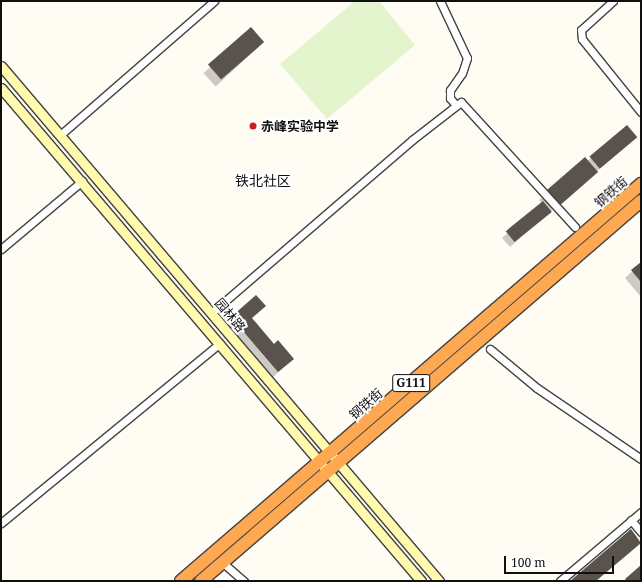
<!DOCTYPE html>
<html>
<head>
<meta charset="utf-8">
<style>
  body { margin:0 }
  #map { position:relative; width:642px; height:582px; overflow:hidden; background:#fffdf3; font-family:"Noto Serif","Noto Sans SC",serif }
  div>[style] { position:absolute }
  .pitch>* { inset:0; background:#e4f4cc }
  .shadow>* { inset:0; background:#0003; transform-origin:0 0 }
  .building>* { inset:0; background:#5a524c; transform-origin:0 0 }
  .roads { filter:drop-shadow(1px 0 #434343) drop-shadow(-1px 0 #434343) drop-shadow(0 1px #434343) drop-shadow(0 -1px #434343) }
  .street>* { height:7px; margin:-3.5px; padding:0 3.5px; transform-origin:3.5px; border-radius:3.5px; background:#fff }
  .secondary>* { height:9px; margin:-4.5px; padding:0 4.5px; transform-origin:4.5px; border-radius:4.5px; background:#fffaae }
  .highway>* { height:12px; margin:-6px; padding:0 6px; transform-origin:6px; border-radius:6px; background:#fea952 }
  .dots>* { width:11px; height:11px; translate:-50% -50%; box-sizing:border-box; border:2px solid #fff; border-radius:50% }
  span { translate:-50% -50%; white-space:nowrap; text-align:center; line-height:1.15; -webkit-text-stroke:4px #fff; paint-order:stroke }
  .shield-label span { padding:1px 3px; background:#fff; border:1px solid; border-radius:3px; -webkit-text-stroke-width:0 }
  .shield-label { font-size:12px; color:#101010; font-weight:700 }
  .poi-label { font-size:13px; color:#101010; font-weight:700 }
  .left { translate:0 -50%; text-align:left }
  .street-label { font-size:13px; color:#101010 }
  .neighbourhood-label { font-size:14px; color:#101010 }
  .frame { position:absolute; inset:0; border:2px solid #101010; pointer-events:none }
  .scale { position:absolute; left:504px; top:556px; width:110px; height:18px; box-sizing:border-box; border:2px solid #101010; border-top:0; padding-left:5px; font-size:12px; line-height:14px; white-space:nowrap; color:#101010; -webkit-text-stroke:3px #fff; paint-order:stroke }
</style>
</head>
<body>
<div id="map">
  <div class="pitch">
    <i style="clip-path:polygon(355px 1px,379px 1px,415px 45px,327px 119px,280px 64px)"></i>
  </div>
  <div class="shadow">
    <i style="left:251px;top:29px;width:18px;height:65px;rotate:47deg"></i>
    <i style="clip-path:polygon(636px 137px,510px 247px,502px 238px,542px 203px,539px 200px,546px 193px,591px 158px)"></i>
    <i style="clip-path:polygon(641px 263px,641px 297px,625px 278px)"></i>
    <i style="clip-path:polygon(232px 317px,274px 345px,293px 359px,271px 379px,225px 324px)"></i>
  </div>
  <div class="building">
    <i style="left:251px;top:27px;width:20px;height:57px;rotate:49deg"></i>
    <i style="left:627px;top:125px;width:16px;height:49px;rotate:50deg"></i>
    <i style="left:585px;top:157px;width:20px;height:52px;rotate:49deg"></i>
    <i style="left:543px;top:201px;width:14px;height:48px;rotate:51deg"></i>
    <i style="clip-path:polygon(641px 262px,641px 282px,631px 270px)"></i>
    <i style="clip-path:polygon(256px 295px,266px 306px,252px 318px,274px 344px,278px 340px,294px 359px,278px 372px,231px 317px)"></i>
    <i style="clip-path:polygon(631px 529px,641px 543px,596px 581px,570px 581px)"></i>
    <i style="clip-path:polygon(641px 565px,641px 581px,627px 581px,625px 579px)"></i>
  </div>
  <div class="roads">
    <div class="street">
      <i style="left:440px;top:1px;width:63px;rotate:64.7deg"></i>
      <i style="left:467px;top:58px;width:16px;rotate:108deg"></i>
      <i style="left:462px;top:73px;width:21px;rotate:125deg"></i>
      <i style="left:450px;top:90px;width:8px;rotate:90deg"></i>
      <i style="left:450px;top:98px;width:8px;rotate:50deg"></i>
      <i style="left:613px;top:1px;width:43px;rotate:137.8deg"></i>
      <i style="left:581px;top:30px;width:9px;rotate:84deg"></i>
      <i style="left:582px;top:39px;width:94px;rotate:51.1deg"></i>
      <i style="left:60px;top:135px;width:204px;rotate:-41deg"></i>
      <i style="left:1px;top:249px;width:106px;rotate:-40deg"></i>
      <i style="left:211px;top:313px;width:265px;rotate:-40.7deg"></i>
      <i style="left:412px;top:140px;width:62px;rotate:-37.8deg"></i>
      <i style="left:461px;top:102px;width:169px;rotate:47.6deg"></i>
      <i style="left:490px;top:349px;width:61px;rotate:39.7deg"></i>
      <i style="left:537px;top:388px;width:126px;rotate:34.3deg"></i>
      <i style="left:631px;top:520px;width:16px;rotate:50deg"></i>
      <i style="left:1px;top:523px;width:283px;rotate:-39.4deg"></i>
      <i style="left:223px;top:563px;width:28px;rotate:41deg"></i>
      <i style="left:560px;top:581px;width:106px;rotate:-40.4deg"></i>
    </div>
    <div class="secondary">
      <i style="left:1px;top:66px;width:676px;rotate:49.62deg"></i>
      <i style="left:1px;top:88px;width:648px;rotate:49.57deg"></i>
    </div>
    <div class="highway">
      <i style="left:181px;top:581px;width:608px;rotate:-40.8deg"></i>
      <i style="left:201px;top:581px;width:581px;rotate:-40.82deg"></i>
    </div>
  </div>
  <div class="dots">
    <i style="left:253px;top:126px;background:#cc1d1c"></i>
  </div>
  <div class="shield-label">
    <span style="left:411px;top:383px">G111</span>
  </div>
  <div class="poi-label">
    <span class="left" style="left:261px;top:126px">赤峰实验中学</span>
  </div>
  <div class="street-label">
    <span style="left:611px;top:192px;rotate:-41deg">钢铁街</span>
    <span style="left:230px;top:315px;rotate:50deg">园林路</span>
    <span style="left:366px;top:404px;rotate:-41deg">钢铁街</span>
  </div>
  <div class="neighbourhood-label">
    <span style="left:263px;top:181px">铁北社区</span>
  </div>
  <div class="frame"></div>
  <div class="scale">100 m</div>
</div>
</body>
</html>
